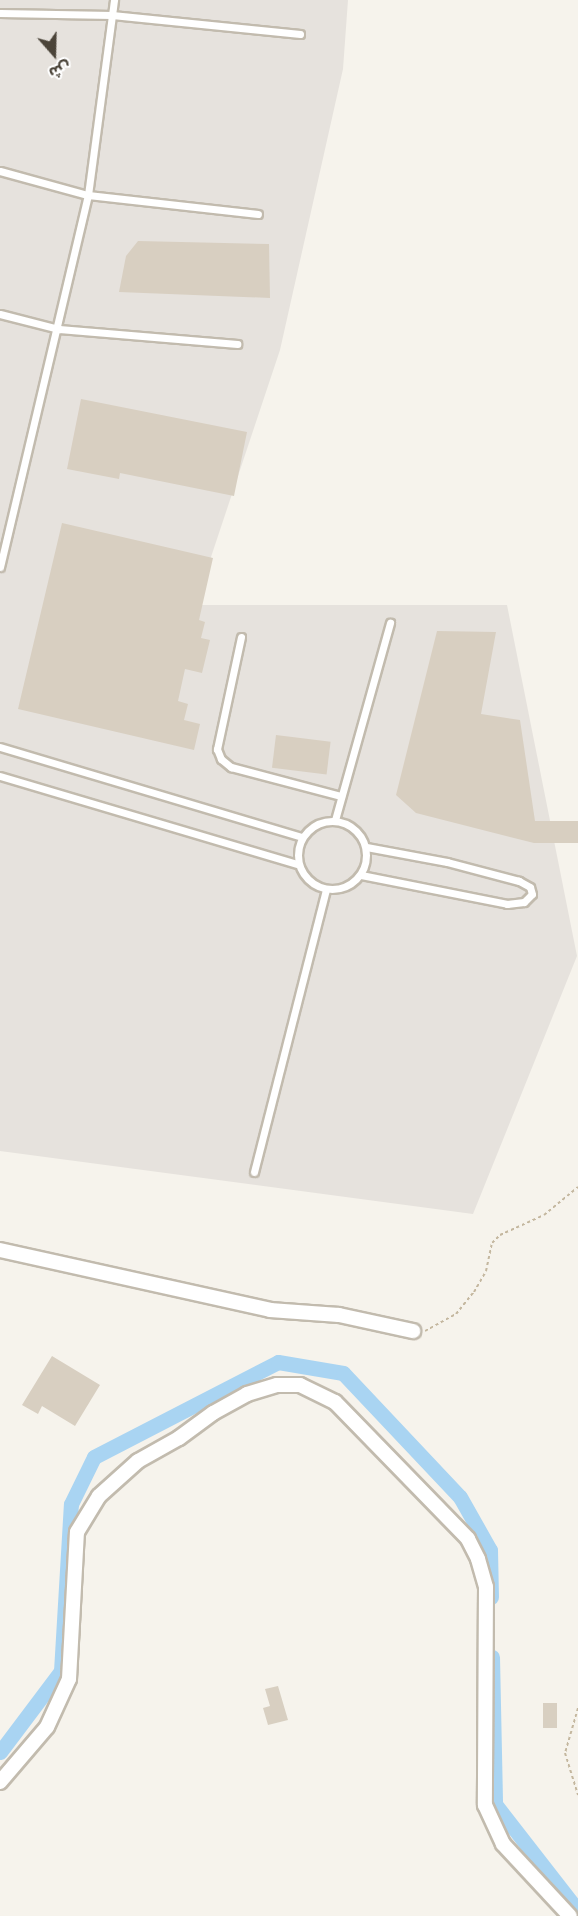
<!DOCTYPE html>
<html>
<head>
<meta charset="utf-8">
<style>
  body { margin:0 }
  #map { position:relative; width:578px; height:1916px; overflow:hidden; background:#f6f3ec; font-family:Ubuntu,"Noto Sans Arabic",sans-serif }
  div>[style] { position:absolute }
  .industrial>* { inset:0; background:#e6e2dd }
  .canal>* { height:15px; margin:-7.5px; padding:0 7.5px; transform-origin:7.5px; border-radius:7.5px; background:#a9d4f2 }
  .building>* { inset:0; background:#d8cfc1; transform-origin:0 0 }
  .path>* { height:2px; margin-top:-1px; transform-origin:0; background:repeating-linear-gradient(90deg,#c4b79f 0 3px,transparent 0 6px) }
  .roads { filter:drop-shadow(2px 0 #c2bbae) drop-shadow(-2px 0 #c2bbae) drop-shadow(0 2px #c2bbae) drop-shadow(0 -2px #c2bbae) }
  .lane>* { height:7px; margin:-3.5px; padding:0 3.5px; transform-origin:3.5px; border-radius:3.5px; background:#fff }
  .lane>.ring { margin:-3.5px; padding:0; box-sizing:content-box; background:none; border:7px solid #fff; border-radius:50% }
  .street>* { height:14px; margin:-7px; padding:0 7px; transform-origin:7px; border-radius:7px; background:#fff }
  span { translate:-50% -50%; white-space:nowrap; text-align:center; line-height:1.15; -webkit-text-stroke:5px #fff; paint-order:stroke }
  .north { position:absolute; left:24px; top:24px; width:60px; height:60px; -webkit-text-stroke:4px #fff; paint-order:stroke; rotate:160deg; font-size:16px; font-weight:700; line-height:24px; text-align:center; color:#4b4439 }
  .north::after { content:''; display:block; margin:auto; width:21px; height:27px; background:#4b4439; clip-path:polygon(50% 0,100% 100%,50% 72%,0 100%) }
</style>
</head>
<body>
<div id="map">
  <div class="industrial">
    <i style="clip-path:polygon(0 0,348px 0,343px 69px,280px 350px,195px 605px,507px 605px,577px 956px,473px 1214px,0 1151px)"></i>
  </div>
  <div class="canal">
    <i style="left:492px;top:1657px;width:147px;rotate:88.8deg"></i>
    <i style="left:495px;top:1804px;width:135px;rotate:52.2deg"></i>
    <i style="left:0;top:1752px;width:101px;rotate:-53deg"></i>
    <i style="left:61px;top:1671px;width:167px;rotate:-86.6deg"></i>
    <i style="left:71px;top:1504px;width:52px;rotate:-63.9deg"></i>
    <i style="left:94px;top:1457px;width:207px;rotate:-27.3deg"></i>
    <i style="left:278px;top:1362px;width:66px;rotate:9.6deg"></i>
    <i style="left:343px;top:1373px;width:170px;rotate:46.7deg"></i>
    <i style="left:460px;top:1497px;width:61px;rotate:60.5deg"></i>
    <i style="left:490px;top:1550px;width:47px;rotate:88.8deg"></i>
  </div>
  <div class="building">
    <i style="clip-path:polygon(138px 241px,269px 244px,270px 298px,119px 292px,126px 256px)"></i>
    <i style="clip-path:polygon(81px 399px,247px 432px,234px 496px,120px 473px,119px 479px,67px 469px)"></i>
    <i style="clip-path:polygon(62px 523px,213px 558px,199px 620px,205px 622px,201px 638px,210px 640px,202px 673px,185px 669px,178px 701px,188px 704px,184px 720px,200px 724px,194px 750px,18px 709px)"></i>
    <i style="clip-path:polygon(437px 631px,496px 632px,481px 714px,520px 720px,535px 821px,578px 821px,578px 843px,534px 843px,416px 813px,396px 795px)"></i>
    <i style="left:276px;top:735px;width:55px;height:33px;rotate:7deg"></i>
    <i style="clip-path:polygon(52px 1356px,100px 1385px,75px 1426px,42px 1406px,38px 1414px,22px 1405px)"></i>
    <i style="clip-path:polygon(278px 1686px,288px 1720px,268px 1725px,263px 1708px,270px 1706px,265px 1689px)"></i>
    <i style="left:543px;top:1703px;width:14px;height:25px"></i>
  </div>
  <div class="path">
    <i style="left:425px;top:1331px;width:35px;rotate:-29deg"></i>
    <i style="left:456px;top:1314px;width:28px;rotate:-51deg"></i>
    <i style="left:474px;top:1292px;width:24px;rotate:-60deg"></i>
    <i style="left:486px;top:1271px;width:29px;rotate:-78deg"></i>
    <i style="left:492px;top:1243px;width:11px;rotate:-45deg"></i>
    <i style="left:500px;top:1235px;width:48px;rotate:-24.4deg"></i>
    <i style="left:544px;top:1215px;width:44px;rotate:-39.5deg"></i>
    <i style="left:578px;top:1708px;width:47px;rotate:106.1deg"></i>
    <i style="left:565px;top:1753px;width:44px;rotate:72.8deg"></i>
  </div>
  <div class="roads">
    <div class="lane">
      <i style="left:0;top:13px;width:112px;rotate:1deg"></i>
      <i style="left:112px;top:15px;width:189px;rotate:5.8deg"></i>
      <i style="left:0;top:171px;width:91px;rotate:15.3deg"></i>
      <i style="left:88px;top:195px;width:171px;rotate:6.4deg"></i>
      <i style="left:0;top:314px;width:61px;rotate:14.3deg"></i>
      <i style="left:59px;top:329px;width:179px;rotate:4.8deg"></i>
      <i style="left:0;top:567px;width:382px;rotate:-76.7deg"></i>
      <i style="left:88px;top:195px;width:197px;rotate:-82.4deg"></i>
      <i style="left:241px;top:637px;width:115px;rotate:102.1deg"></i>
      <i style="left:217px;top:749px;width:11px;rotate:68deg"></i>
      <i style="left:221px;top:759px;width:13px;rotate:39deg"></i>
      <i style="left:231px;top:767px;width:114px;rotate:14.8deg"></i>
      <i style="left:0;top:747px;width:315px;rotate:16.6deg"></i>
      <i style="left:0;top:776px;width:311px;rotate:16.5deg"></i>
      <i style="left:335px;top:820px;width:205px;rotate:-74.4deg"></i>
      <i class="ring" style="left:298px;top:821px;width:61px;height:61px"></i>
      <i style="left:361px;top:875px;width:149px;rotate:11.2deg"></i>
      <i style="left:507px;top:904px;width:17px;rotate:-7deg"></i>
      <i style="left:524px;top:902px;width:11px;rotate:-45deg"></i>
      <i style="left:532px;top:894px;width:7px;rotate:-106deg"></i>
      <i style="left:530px;top:887px;width:13px;rotate:-151deg"></i>
      <i style="left:519px;top:881px;width:74px;rotate:-165.2deg"></i>
      <i style="left:447px;top:862px;width:82px;rotate:-169.5deg"></i>
      <i style="left:254px;top:1172px;width:292px;rotate:-75.7deg"></i>
    </div>
    <div class="street">
      <i style="left:0;top:1250px;width:277px;rotate:12.5deg"></i>
      <i style="left:270px;top:1310px;width:69px;rotate:4.1deg"></i>
      <i style="left:339px;top:1315px;width:76px;rotate:12.2deg"></i>
      <i style="left:0;top:1782px;width:72px;rotate:-49.5deg"></i>
      <i style="left:47px;top:1727px;width:53px;rotate:-65.4deg"></i>
      <i style="left:69px;top:1679px;width:147px;rotate:-86.9deg"></i>
      <i style="left:77px;top:1532px;width:42px;rotate:-58.6deg"></i>
      <i style="left:99px;top:1496px;width:52px;rotate:-41.9deg"></i>
      <i style="left:138px;top:1461px;width:47px;rotate:-29.3deg"></i>
      <i style="left:179px;top:1438px;width:42px;rotate:-36.3deg"></i>
      <i style="left:213px;top:1413px;width:39px;rotate:-29deg"></i>
      <i style="left:247px;top:1394px;width:31px;rotate:-17deg"></i>
      <i style="left:277px;top:1385px;width:23px"></i>
      <i style="left:300px;top:1385px;width:39px;rotate:26deg"></i>
      <i style="left:335px;top:1402px;width:191px;rotate:45.8deg"></i>
      <i style="left:468px;top:1539px;width:22px;rotate:63deg"></i>
      <i style="left:478px;top:1559px;width:29px;rotate:74deg"></i>
      <i style="left:486px;top:1587px;width:218px;rotate:90.3deg"></i>
      <i style="left:485px;top:1805px;width:43px;rotate:65.2deg"></i>
      <i style="left:503px;top:1844px;width:98px;rotate:47.1deg"></i>
    </div>
  </div>
  <div class="north">ش</div>
</div>
</body>
</html>
